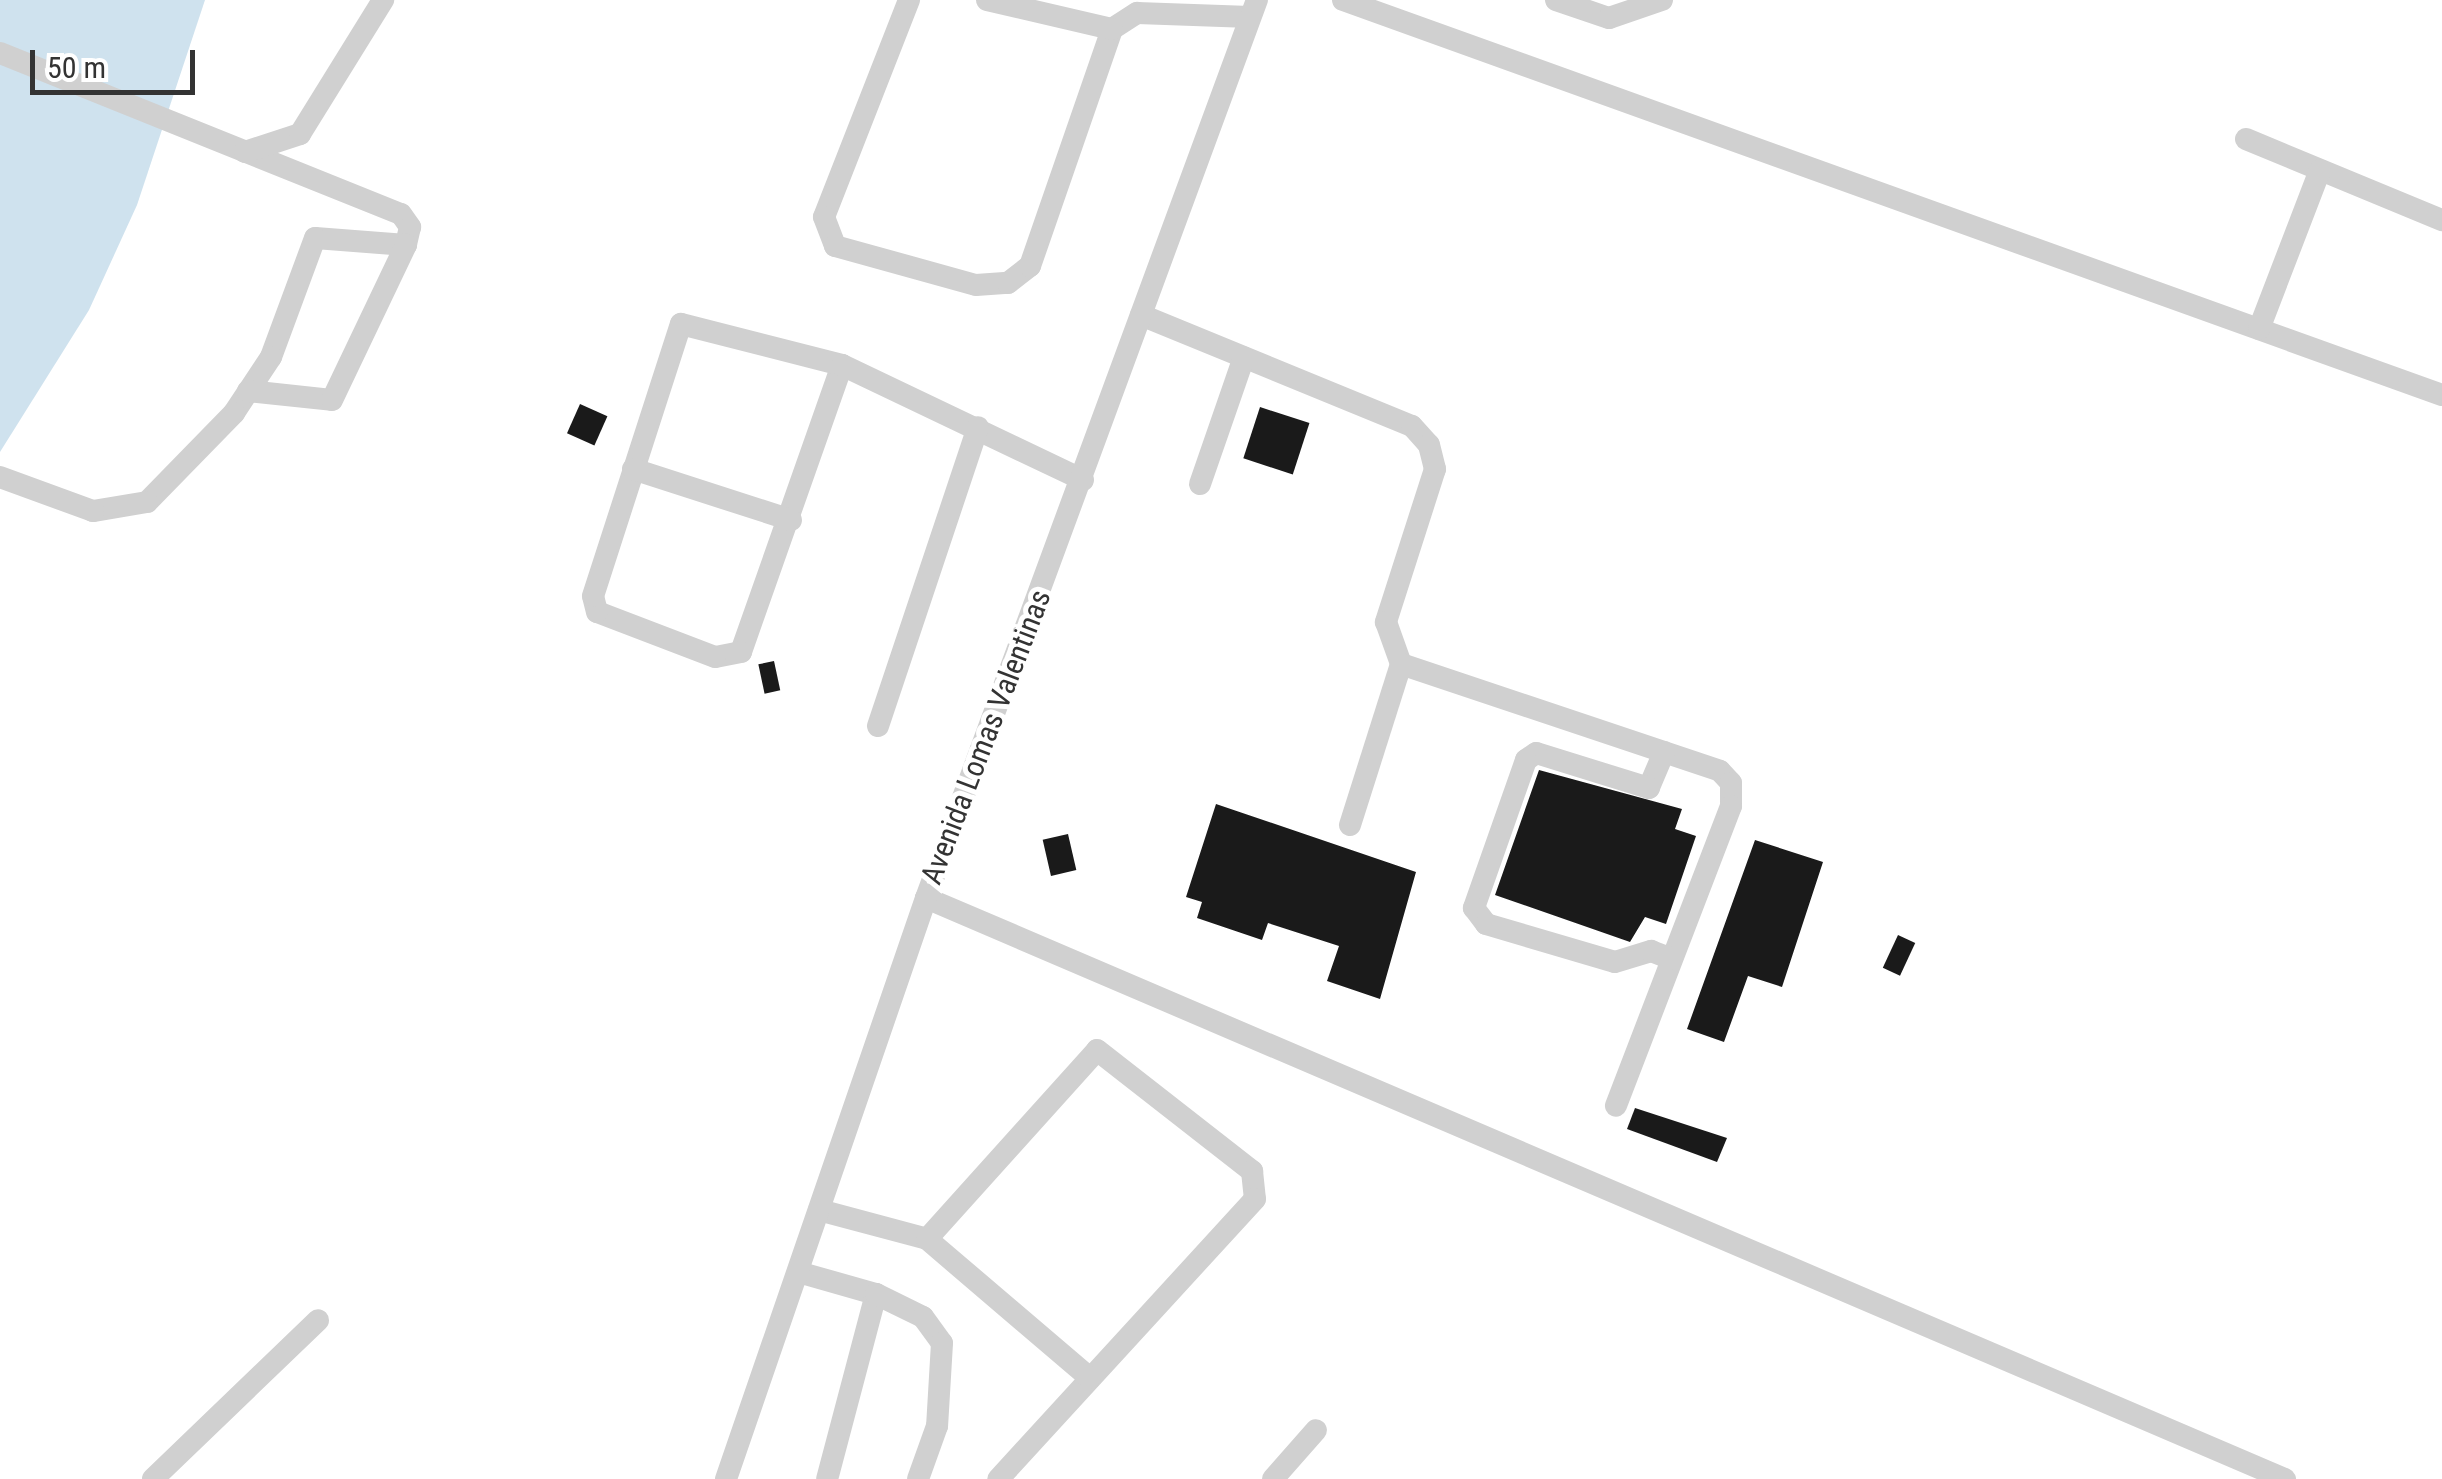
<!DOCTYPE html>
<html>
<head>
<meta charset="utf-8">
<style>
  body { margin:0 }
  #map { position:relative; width:2442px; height:1479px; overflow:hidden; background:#fff; font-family:"Roboto Condensed",sans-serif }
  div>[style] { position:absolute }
  .water>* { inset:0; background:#cfe2ee }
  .building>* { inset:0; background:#1a1a1a; transform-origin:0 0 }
  .minor>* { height:22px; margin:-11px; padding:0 11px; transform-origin:11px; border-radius:11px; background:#d0d0d0 }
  span { translate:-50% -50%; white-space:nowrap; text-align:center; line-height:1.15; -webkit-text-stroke:10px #fff; paint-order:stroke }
  .street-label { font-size:30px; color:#333 }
  .scale { position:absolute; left:30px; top:50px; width:165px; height:45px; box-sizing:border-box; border:5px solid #333; border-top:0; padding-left:12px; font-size:30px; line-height:35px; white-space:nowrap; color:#333; -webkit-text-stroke:8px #fff; paint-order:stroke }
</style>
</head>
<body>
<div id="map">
  <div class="water">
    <i style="clip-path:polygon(0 0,205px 0,137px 205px,89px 310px,0 452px)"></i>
  </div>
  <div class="building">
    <i style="left:580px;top:404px;width:30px;height:32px;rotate:24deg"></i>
    <i style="left:1260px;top:407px;width:52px;height:54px;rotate:18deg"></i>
    <i style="left:774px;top:661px;width:30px;height:16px;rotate:78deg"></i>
    <i style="clip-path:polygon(1539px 770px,1682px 809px,1675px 829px,1696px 836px,1666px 924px,1645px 917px,1630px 942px,1495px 895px)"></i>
    <i style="clip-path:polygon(1216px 804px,1416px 872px,1380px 999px,1327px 981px,1339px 946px,1268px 923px,1262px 940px,1197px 918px,1202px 902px,1186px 897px)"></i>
    <i style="left:1068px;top:834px;width:37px;height:26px;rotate:77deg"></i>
    <i style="clip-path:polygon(1755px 840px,1823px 862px,1782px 987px,1748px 976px,1724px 1042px,1687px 1029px)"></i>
    <i style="left:1898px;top:935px;width:19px;height:36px;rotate:25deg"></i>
    <i style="clip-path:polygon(1635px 1108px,1727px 1138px,1717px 1162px,1627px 1129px)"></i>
  </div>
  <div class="minor">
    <i style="left:909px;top:0;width:233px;rotate:111.4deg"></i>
    <i style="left:824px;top:217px;width:31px;rotate:69deg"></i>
    <i style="left:835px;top:246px;width:146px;rotate:15.5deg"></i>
    <i style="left:976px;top:285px;width:32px;rotate:-4deg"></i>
    <i style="left:1008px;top:283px;width:28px;rotate:-38deg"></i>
    <i style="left:1030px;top:266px;width:251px;rotate:-70.9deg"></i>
    <i style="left:1112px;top:29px;width:30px;rotate:-33deg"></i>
    <i style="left:1137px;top:13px;width:113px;rotate:2deg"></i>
    <i style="left:987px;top:0;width:128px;rotate:13.1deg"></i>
    <i style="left:1343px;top:0;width:1168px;rotate:19.77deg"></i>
    <i style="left:1556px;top:0;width:56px;rotate:18.8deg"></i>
    <i style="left:1609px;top:18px;width:56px;rotate:-18.8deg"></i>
    <i style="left:0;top:53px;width:432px;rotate:21.9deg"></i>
    <i style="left:401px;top:214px;width:16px;rotate:55deg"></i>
    <i style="left:410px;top:227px;width:18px;rotate:103deg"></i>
    <i style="left:406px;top:245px;width:91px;rotate:-175.6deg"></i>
    <i style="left:315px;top:238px;width:127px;rotate:110.3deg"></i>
    <i style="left:271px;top:357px;width:67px;rotate:123.5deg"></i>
    <i style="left:234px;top:413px;width:124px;rotate:134.3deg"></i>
    <i style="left:147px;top:502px;width:55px;rotate:170.5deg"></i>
    <i style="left:93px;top:511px;width:99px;rotate:-159.9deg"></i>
    <i style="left:2246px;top:139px;width:212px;rotate:22.5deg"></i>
    <i style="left:245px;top:152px;width:58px;rotate:-18.1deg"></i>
    <i style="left:300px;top:134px;width:158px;rotate:-58.2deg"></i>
    <i style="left:1141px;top:315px;width:293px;rotate:22.3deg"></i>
    <i style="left:1412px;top:426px;width:25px;rotate:48deg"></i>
    <i style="left:1429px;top:445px;width:25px;rotate:76deg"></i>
    <i style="left:1435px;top:469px;width:161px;rotate:107.8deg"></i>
    <i style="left:1386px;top:622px;width:45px;rotate:70.3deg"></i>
    <i style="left:1401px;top:664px;width:336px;rotate:18.5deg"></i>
    <i style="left:1720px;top:771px;width:16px;rotate:47deg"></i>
    <i style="left:1731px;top:783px;width:23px;rotate:90deg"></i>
    <i style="left:1731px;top:806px;width:321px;rotate:111deg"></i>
    <i style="left:2259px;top:329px;width:170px;rotate:-69deg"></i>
    <i style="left:842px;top:365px;width:304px;rotate:109.4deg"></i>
    <i style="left:741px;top:652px;width:26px;rotate:169deg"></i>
    <i style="left:715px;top:657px;width:126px;rotate:-159.1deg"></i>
    <i style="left:597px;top:612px;width:16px;rotate:-104deg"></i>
    <i style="left:593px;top:596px;width:286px;rotate:-72.1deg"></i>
    <i style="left:681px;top:324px;width:166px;rotate:14.3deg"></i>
    <i style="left:842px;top:365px;width:267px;rotate:25.5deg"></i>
    <i style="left:248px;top:391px;width:84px;rotate:6.1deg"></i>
    <i style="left:332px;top:400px;width:172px;rotate:-64.5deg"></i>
    <i style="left:633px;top:469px;width:166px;rotate:17.9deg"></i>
    <i style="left:1200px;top:484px;width:134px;rotate:-70.9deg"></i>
    <i style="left:878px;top:726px;width:315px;rotate:-71.5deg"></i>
    <i style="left:1664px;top:752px;width:39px;rotate:113deg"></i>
    <i style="left:1649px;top:788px;width:118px;rotate:-162.8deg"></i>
    <i style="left:1536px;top:753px;width:12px;rotate:145deg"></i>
    <i style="left:1526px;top:760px;width:157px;rotate:109.4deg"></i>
    <i style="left:1474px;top:908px;width:20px;rotate:53deg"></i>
    <i style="left:1486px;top:924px;width:134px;rotate:16.4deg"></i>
    <i style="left:1615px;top:962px;width:38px;rotate:-17deg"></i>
    <i style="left:1651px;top:951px;width:22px;rotate:21deg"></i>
    <i style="left:1350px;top:825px;width:169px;rotate:-72.4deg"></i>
    <i style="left:926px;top:898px;width:1478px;rotate:23.15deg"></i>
    <i style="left:819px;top:1210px;width:112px;rotate:15deg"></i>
    <i style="left:927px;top:1239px;width:254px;rotate:-48deg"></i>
    <i style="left:1097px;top:1050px;width:197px;rotate:38deg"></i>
    <i style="left:1252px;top:1171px;width:28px;rotate:84deg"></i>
    <i style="left:1255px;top:1199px;width:380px;rotate:132.5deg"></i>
    <i style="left:927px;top:1239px;width:214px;rotate:40.5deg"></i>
    <i style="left:798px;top:1272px;width:81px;rotate:15.8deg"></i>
    <i style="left:876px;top:1294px;width:191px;rotate:104.8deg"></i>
    <i style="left:876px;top:1294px;width:52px;rotate:26.1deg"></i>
    <i style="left:923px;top:1317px;width:32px;rotate:54deg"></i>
    <i style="left:942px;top:1343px;width:83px;rotate:93.4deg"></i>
    <i style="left:937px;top:1426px;width:56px;rotate:109.7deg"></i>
    <i style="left:153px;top:1479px;width:229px;rotate:-43.9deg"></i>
    <i style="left:726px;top:1479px;width:614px;rotate:-71deg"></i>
    <i style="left:926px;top:898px;width:957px;rotate:-69.77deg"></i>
    <i style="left:1273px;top:1479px;width:65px;rotate:-48.7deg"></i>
  </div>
  <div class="street-label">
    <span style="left:986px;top:737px;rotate:-69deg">Avenida Lomas Valentinas</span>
  </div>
  <div class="scale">50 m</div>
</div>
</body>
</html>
